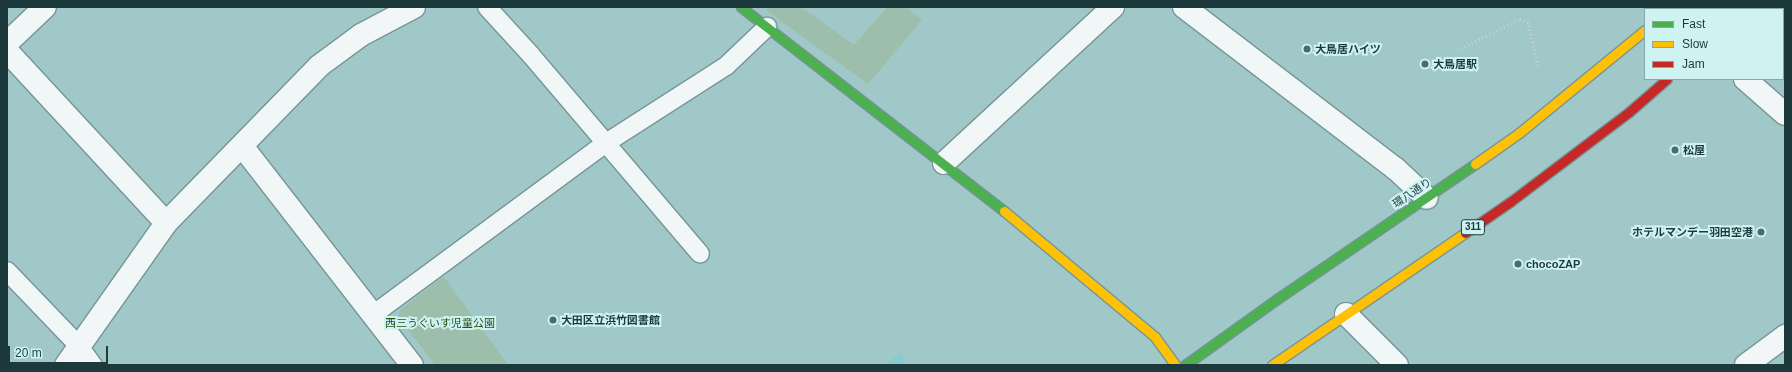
<!DOCTYPE html>
<html>
<head>
<meta charset="utf-8">
<style>
  body { margin:0 }
  #map { position:relative; width:1792px; height:372px; overflow:hidden; background:#a1c8c9; font-family:Helvetica,"Noto Sans JP",sans-serif }
  div>[style] { position:absolute }
  .built>* { inset:0; background:#8ccbcd }
  .green>* { inset:0; background:#9dbeaa }
  .path>* { height:2.5px; margin-top:-1.25px; transform-origin:0; background:repeating-linear-gradient(90deg,#c5d1d2 0 1px,transparent 0 4px) }
  .roads { filter:drop-shadow(1px 0 #769596) drop-shadow(-1px 0 #769596) drop-shadow(0 1px #769596) drop-shadow(0 -1px #769596) }
  .lane>* { height:18px; margin:-9px; padding:0 9px; transform-origin:9px; border-radius:9px; background:#f1f7f7 }
  .street>* { height:22px; margin:-11px; padding:0 11px; transform-origin:11px; border-radius:11px; background:#f1f7f7 }
  .fast>* { height:9px; margin:-4.5px; padding:0 4.5px; transform-origin:4.5px; border-radius:4.5px; background:#4caf50 }
  .slow>* { height:9px; margin:-4.5px; padding:0 4.5px; transform-origin:4.5px; border-radius:4.5px; background:#ffc107 }
  .jam>* { height:9px; margin:-4.5px; padding:0 4.5px; transform-origin:4.5px; border-radius:4.5px; background:#c62828 }
  .rail>* { height:3px; margin-top:-1.5px; transform-origin:0; background:repeating-linear-gradient(90deg,#b8c3c4 0 6px,transparent 0 9px) }
  .dots>* { width:11px; height:11px; translate:-50% -50%; box-sizing:border-box; border:2px solid #cff2f2; border-radius:50% }
  span { translate:-50% -50%; white-space:nowrap; text-align:center; line-height:1.15; -webkit-text-stroke:4px #cff2f2; paint-order:stroke }
  .shield-label span { padding:1px 3px; background:#cff2f2; border:1px solid; border-radius:3px; -webkit-text-stroke-width:0 }
  .shield-label { font-size:10px; color:#1c3a3b; font-weight:700 }
  .poi-label { font-size:11px; color:#1c3a3b; font-weight:700 }
  .left { translate:0 -50%; text-align:left }
  .right { translate:-100% -50%; text-align:right }
  .street-label { font-size:11px; color:#1c3a3b }
  .park-label { font-size:11px; color:#285116 }
  .frame { position:absolute; inset:0; border:8px solid #1c3a3b; pointer-events:none }
  .legend { position:absolute; left:1644px; top:8px; width:140px; height:72px; box-sizing:border-box; background:#cff2f2; border:1px solid #87a8a9; margin:0; padding:5px 7px; list-style:none; font-size:12px; color:#1c3a3b }
  .legend li { display:flex; align-items:center; gap:8px; height:20px }
  .legend b { width:20px; border:1px solid #87a8a9 }
  .scale { position:absolute; left:8px; top:346px; width:100px; height:18px; box-sizing:border-box; border:2px solid #1c3a3b; border-top:0; padding-left:5px; font-size:12px; line-height:14px; white-space:nowrap; color:#1c3a3b; -webkit-text-stroke:3px #cff2f2; paint-order:stroke }
</style>
</head>
<body>
<div id="map">
  <div class="built">
    <i style="clip-path:polygon(901px 352px,910px 365px,885px 365px)"></i>
  </div>
  <div class="green">
    <i style="clip-path:polygon(770px 7px,801px 7px,854px 45px,887px 7px,906px 7px,922px 20px,868px 84px,767px 11px)"></i>
    <i style="clip-path:polygon(443px 277px,447px 281px,508px 365px,435px 365px,399px 318px,400px 310px)"></i>
  </div>
  <div class="path">
    <i style="left:1457px;top:50px;width:70px;rotate:-26.2deg"></i>
    <i style="left:1520px;top:19px;width:9px;rotate:21deg"></i>
    <i style="left:1528px;top:22px;width:47px;rotate:76.6deg"></i>
  </div>
  <div class="roads">
    <div class="lane">
      <i style="left:487px;top:7px;width:64px;rotate:47.5deg"></i>
      <i style="left:530px;top:54px;width:262px;rotate:49.6deg"></i>
      <i style="left:7px;top:271px;width:104px;rotate:46.2deg"></i>
      <i style="left:79px;top:346px;width:24px;rotate:54deg"></i>
      <i style="left:374px;top:314px;width:288px;rotate:-36.4deg"></i>
      <i style="left:606px;top:143px;width:143px;rotate:-32.7deg"></i>
      <i style="left:726px;top:66px;width:57px;rotate:-43.6deg"></i>
    </div>
    <div class="street">
      <i style="left:1184px;top:7px;width:267px;rotate:37.4deg"></i>
      <i style="left:1396px;top:169px;width:42px;rotate:43.1deg"></i>
      <i style="left:7px;top:43px;width:52px;rotate:-43.5deg"></i>
      <i style="left:7px;top:51px;width:234px;rotate:47.2deg"></i>
      <i style="left:1745px;top:79px;width:53px;rotate:41.2deg"></i>
      <i style="left:242px;top:146px;width:277px;rotate:52.2deg"></i>
      <i style="left:944px;top:163px;width:230px;rotate:-42.7deg"></i>
      <i style="left:1346px;top:314px;width:72px;rotate:45deg"></i>
      <i style="left:66px;top:365px;width:174px;rotate:-54.8deg"></i>
      <i style="left:166px;top:223px;width:219px;rotate:-45.7deg"></i>
      <i style="left:319px;top:66px;width:52px;rotate:-36.4deg"></i>
      <i style="left:361px;top:35px;width:60px;rotate:-27.8deg"></i>
      <i style="left:1746px;top:365px;width:49px;rotate:-36.6deg"></i>
    </div>
    <div class="fast">
      <i style="left:741px;top:7px;width:333px;rotate:37.8deg"></i>
      <i style="left:1185px;top:365px;width:113px;rotate:-35.7deg"></i>
      <i style="left:1277px;top:299px;width:240px;rotate:-34.3deg"></i>
    </div>
    <div class="slow">
      <i style="left:1475px;top:164px;width:54px;rotate:-35.2deg"></i>
      <i style="left:1519px;top:133px;width:163px;rotate:-39.3deg"></i>
      <i style="left:1004px;top:211px;width:197px;rotate:39.8deg"></i>
      <i style="left:1155px;top:337px;width:34px;rotate:54deg"></i>
      <i style="left:1272px;top:365px;width:234px;rotate:-34.4deg"></i>
    </div>
    <div class="jam">
      <i style="left:1666px;top:9px;width:3px;rotate:-45deg"></i>
      <i style="left:1740px;top:9px;width:3px;rotate:-45deg"></i>
      <i style="left:1465px;top:233px;width:55px;rotate:-34.6deg"></i>
      <i style="left:1510px;top:202px;width:149px;rotate:-37.1deg"></i>
      <i style="left:1629px;top:112px;width:50px;rotate:-41deg"></i>
    </div>
  </div>
  <div class="rail">
    <i style="left:903px;top:365px;width:6px;rotate:-39deg"></i>
  </div>
  <div class="dots">
    <i style="left:1307px;top:49px;background:#4b6c6d"></i>
    <i style="left:1425px;top:64px;background:#4b6c6d"></i>
    <i style="left:1675px;top:150px;background:#4b6c6d"></i>
    <i style="left:1761px;top:232px;background:#4b6c6d"></i>
    <i style="left:1518px;top:264px;background:#4b6c6d"></i>
    <i style="left:553px;top:320px;background:#4b6c6d"></i>
  </div>
  <div class="shield-label">
    <span style="left:1473px;top:227px">311</span>
  </div>
  <div class="poi-label">
    <span class="left" style="left:1315px;top:49px">大鳥居ハイツ</span>
    <span class="left" style="left:1433px;top:64px">大鳥居駅</span>
    <span class="left" style="left:1683px;top:150px">松屋</span>
    <span class="right" style="left:1753px;top:232px">ホテルマンデー羽田空港</span>
    <span class="left" style="left:1526px;top:264px">chocoZAP</span>
    <span class="left" style="left:561px;top:320px">大田区立浜竹図書館</span>
  </div>
  <div class="street-label">
    <span style="left:1412px;top:193px;rotate:-34deg">環八通り</span>
  </div>
  <div class="park-label">
    <span style="left:440px;top:323px">西三うぐいす児童公園</span>
  </div>
  <div class="frame"></div>
  <ul class="legend">
  <li><b style="height:5px;background:#4caf50"></b>Fast</li>
  <li><b style="height:5px;background:#ffc107"></b>Slow</li>
  <li><b style="height:5px;background:#c62828"></b>Jam</li>
  </ul>
  <div class="scale">20 m</div>
</div>
</body>
</html>
